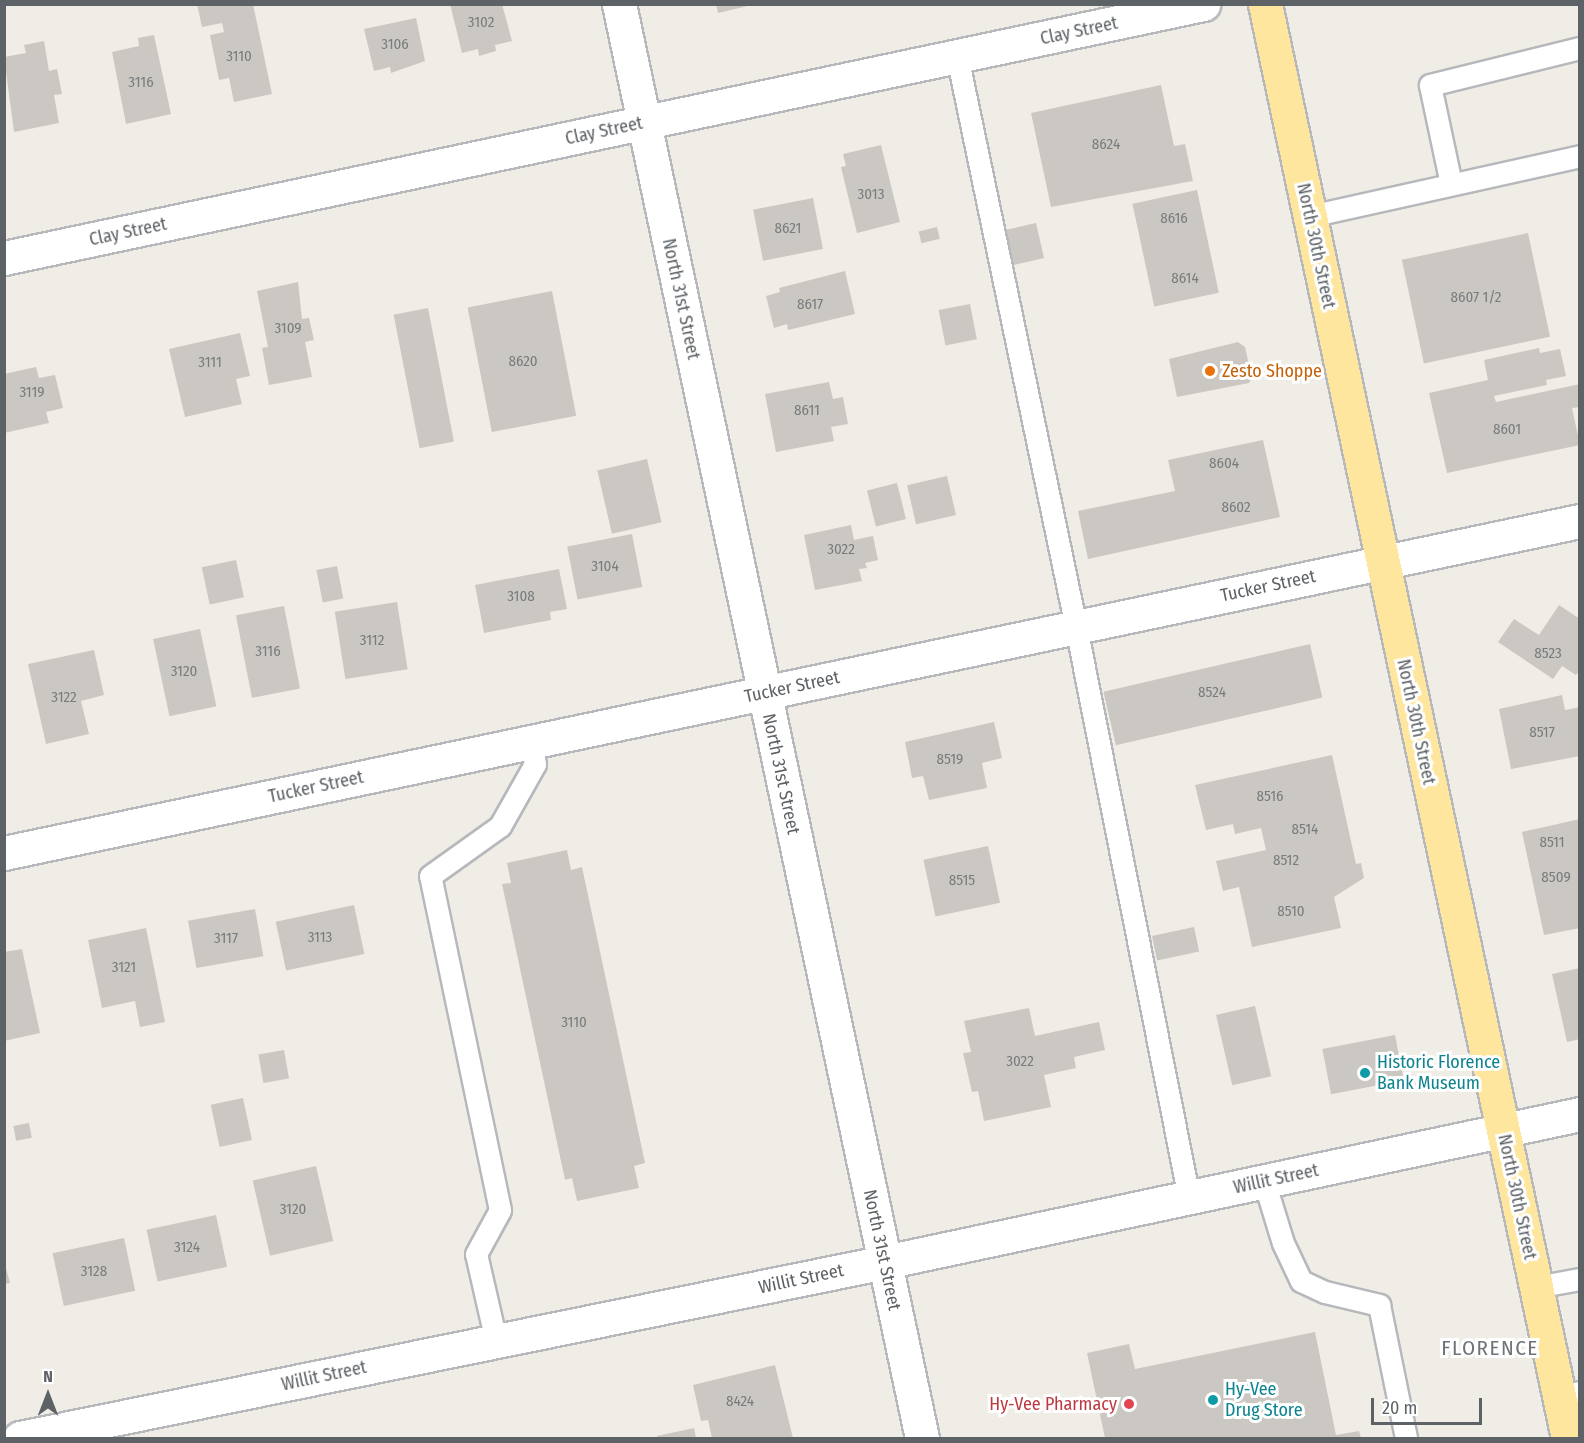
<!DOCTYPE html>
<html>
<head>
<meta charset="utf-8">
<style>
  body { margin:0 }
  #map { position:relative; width:1584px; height:1443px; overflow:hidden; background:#f0ede6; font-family:"Fira Sans Condensed",sans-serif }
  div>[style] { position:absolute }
  .building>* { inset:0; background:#cbc8c3; transform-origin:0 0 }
  .roads { filter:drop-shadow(2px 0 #b6b8bc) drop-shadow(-2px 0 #b6b8bc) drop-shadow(0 2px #b6b8bc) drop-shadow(0 -2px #b6b8bc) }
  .service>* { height:21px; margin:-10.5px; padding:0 10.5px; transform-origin:10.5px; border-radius:10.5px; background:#fff }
  .minor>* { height:33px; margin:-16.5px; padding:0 16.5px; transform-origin:16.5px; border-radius:16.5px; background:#fff }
  .trunk>* { height:33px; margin:-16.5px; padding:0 16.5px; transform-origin:16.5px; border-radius:16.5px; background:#fee69e }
  .dots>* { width:16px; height:16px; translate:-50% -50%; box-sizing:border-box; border:3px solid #fff; border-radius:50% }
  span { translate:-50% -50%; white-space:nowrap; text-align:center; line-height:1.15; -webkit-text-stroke:6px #fff; paint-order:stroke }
  .number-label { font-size:15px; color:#787c7d }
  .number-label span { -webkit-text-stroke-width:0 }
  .street-label { font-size:18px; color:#5d6266 }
  .food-label { font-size:18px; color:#c56008 }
  .left { translate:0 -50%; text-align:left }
  .culture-label { font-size:18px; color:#0d838f }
  .health-label { font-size:18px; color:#be3a42 }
  .right { translate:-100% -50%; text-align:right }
  .quarter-label { font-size:21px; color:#6e7478; letter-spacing:1.5px }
  .frame { position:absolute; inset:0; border:6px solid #5d6266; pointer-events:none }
  .north { position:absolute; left:18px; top:1365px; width:60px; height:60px; -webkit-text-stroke:4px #fff; paint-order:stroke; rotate:0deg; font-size:16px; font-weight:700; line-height:24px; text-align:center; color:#5d6266 }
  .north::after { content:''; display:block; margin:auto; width:21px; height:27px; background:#5d6266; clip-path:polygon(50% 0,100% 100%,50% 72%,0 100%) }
  .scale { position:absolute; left:1371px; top:1398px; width:111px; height:27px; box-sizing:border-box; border:3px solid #5d6266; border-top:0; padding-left:8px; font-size:18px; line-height:21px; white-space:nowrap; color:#5d6266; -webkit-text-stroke:4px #fff; paint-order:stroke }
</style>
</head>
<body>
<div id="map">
  <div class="building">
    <i style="clip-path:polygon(197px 4px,253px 4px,272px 94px,234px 102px,229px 78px,219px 80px,210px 35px,224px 32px,222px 23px,202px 27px)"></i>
    <i style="clip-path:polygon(450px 4px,502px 4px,512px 41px,495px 45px,496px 51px,479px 56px,478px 49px,462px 53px)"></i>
    <i style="clip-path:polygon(716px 4px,752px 4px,752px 5px,718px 13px)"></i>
    <i style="clip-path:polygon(416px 18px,425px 61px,391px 73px,390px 67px,374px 71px,364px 29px)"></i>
    <i style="clip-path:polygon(154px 35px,171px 114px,126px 124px,112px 52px,139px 46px,138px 38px)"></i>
    <i style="clip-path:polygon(44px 41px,49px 71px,57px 69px,62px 94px,54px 95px,59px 123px,14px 132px,4px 57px,26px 53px,24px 45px)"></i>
    <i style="clip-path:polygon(1161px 85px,1174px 146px,1185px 144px,1193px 181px,1051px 207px,1031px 113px)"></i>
    <i style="clip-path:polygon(881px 145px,900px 222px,857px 233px,841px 167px,846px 166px,843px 154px)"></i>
    <i style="left:1197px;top:190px;width:105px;height:66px;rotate:78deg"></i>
    <i style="left:813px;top:198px;width:52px;height:61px;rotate:79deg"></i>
    <i style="left:1036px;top:223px;width:36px;height:35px;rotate:77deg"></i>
    <i style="left:937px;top:227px;width:12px;height:19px;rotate:76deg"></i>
    <i style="left:1528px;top:233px;width:106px;height:129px;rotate:78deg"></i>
    <i style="clip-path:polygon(845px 271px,855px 314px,788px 330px,787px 324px,774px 328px,766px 296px,780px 292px,779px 288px)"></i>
    <i style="clip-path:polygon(298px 282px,302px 319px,309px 318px,314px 340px,305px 342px,312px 377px,269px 385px,262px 348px,268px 347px,257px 291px)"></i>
    <i style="left:552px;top:291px;width:127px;height:86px;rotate:79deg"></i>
    <i style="left:970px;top:304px;width:36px;height:32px;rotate:79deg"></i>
    <i style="left:428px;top:308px;width:136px;height:35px;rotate:79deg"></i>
    <i style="clip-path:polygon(240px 333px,250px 376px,236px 379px,242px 404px,185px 417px,169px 349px)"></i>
    <i style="clip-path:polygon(1238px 342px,1245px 347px,1252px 378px,1249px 383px,1177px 397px,1169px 359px)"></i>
    <i style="clip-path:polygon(1539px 348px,1540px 353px,1560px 349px,1566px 376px,1546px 380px,1547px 385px,1494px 396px,1496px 402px,1580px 384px,1580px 407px,1572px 408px,1580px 445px,1447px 473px,1429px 393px,1488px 380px,1484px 360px)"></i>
    <i style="clip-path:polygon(36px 367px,39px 378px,55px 375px,63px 408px,46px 412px,49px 423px,4px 433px,4px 374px)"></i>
    <i style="clip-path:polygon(829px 382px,833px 399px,843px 397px,848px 424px,831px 427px,834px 441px,776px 452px,765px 394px)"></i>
    <i style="clip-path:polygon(1263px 440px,1280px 517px,1088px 559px,1078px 511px,1175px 491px,1168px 460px)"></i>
    <i style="left:647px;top:459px;width:65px;height:51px;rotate:77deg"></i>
    <i style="left:947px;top:476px;width:40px;height:41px;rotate:77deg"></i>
    <i style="left:897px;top:483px;width:37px;height:31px;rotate:76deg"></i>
    <i style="clip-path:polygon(851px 525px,854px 540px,873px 536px,878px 560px,865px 563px,867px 568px,859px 569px,862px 581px,815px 590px,804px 535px)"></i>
    <i style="left:632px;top:534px;width:54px;height:66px;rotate:79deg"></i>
    <i style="left:236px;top:560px;width:38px;height:35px;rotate:78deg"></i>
    <i style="left:337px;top:566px;width:33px;height:21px;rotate:79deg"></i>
    <i style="clip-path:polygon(559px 569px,567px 609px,550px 612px,551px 620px,484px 633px,475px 585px)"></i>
    <i style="left:397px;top:602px;width:68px;height:63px;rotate:81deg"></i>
    <i style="clip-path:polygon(1559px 605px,1580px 619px,1580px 670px,1576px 675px,1562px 666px,1553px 679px,1498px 642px,1514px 619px,1539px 635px)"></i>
    <i style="left:284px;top:606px;width:84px;height:49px;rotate:79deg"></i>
    <i style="left:200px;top:629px;width:79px;height:48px;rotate:78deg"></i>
    <i style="left:1310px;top:644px;width:55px;height:212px;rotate:77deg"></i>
    <i style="clip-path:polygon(94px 650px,104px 695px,81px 701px,89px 734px,46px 744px,28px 664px)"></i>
    <i style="clip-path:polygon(1562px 695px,1565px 710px,1580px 707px,1580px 756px,1511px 769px,1499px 709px)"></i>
    <i style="clip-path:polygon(994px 722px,1002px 758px,982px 763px,987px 788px,929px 800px,923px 776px,912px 778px,905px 742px)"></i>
    <i style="clip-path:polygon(1332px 755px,1356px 864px,1361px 863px,1364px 878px,1334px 897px,1341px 928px,1252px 947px,1239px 887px,1223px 891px,1216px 861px,1266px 850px,1261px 828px,1235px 834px,1233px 824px,1206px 830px,1195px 785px)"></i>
    <i style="clip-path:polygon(1580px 819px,1580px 928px,1544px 935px,1522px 832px)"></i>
    <i style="left:988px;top:846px;width:58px;height:66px;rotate:78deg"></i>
    <i style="clip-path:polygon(567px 850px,571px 870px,582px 867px,645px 1163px,634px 1166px,639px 1188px,577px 1201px,572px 1178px,565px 1180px,502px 884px,511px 883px,507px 863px)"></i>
    <i style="left:354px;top:905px;width:50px;height:80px;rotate:78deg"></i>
    <i style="left:255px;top:909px;width:48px;height:68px;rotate:80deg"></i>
    <i style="left:1194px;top:927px;width:25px;height:43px;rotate:78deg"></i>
    <i style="clip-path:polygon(146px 928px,165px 1022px,140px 1027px,135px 1001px,102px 1008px,88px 940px)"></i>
    <i style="clip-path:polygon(22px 949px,40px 1033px,4px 1041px,4px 952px)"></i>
    <i style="clip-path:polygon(1580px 968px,1580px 1039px,1567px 1042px,1552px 974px)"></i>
    <i style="left:1255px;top:1006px;width:72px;height:40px;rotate:77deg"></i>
    <i style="clip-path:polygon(1029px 1008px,1035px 1036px,1099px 1022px,1105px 1050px,1074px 1057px,1076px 1068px,1044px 1075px,1051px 1107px,984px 1121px,978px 1091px,972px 1092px,963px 1053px,971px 1052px,964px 1021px)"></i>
    <i style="left:1395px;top:1035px;width:46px;height:74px;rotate:79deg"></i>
    <i style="left:284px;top:1050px;width:29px;height:26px;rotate:80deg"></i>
    <i style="left:243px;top:1098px;width:43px;height:33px;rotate:78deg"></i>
    <i style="left:29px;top:1123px;width:15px;height:16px;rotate:79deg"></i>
    <i style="left:316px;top:1166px;width:77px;height:65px;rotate:77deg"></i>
    <i style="left:216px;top:1215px;width:53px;height:71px;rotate:78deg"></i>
    <i style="left:124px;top:1238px;width:54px;height:73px;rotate:78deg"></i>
    <i style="clip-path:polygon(4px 1261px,10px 1283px,4px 1284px)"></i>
    <i style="clip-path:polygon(1315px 1332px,1336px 1435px,1359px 1431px,1361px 1438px,1105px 1438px,1087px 1353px,1129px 1344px,1135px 1369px)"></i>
    <i style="clip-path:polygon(775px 1365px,793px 1438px,712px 1438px,708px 1420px,701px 1421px,693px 1385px)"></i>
    <i style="clip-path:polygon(694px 1428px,696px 1438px,657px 1438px,657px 1436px)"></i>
  </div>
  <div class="roads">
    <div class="service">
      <i style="left:957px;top:56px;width:583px;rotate:78.23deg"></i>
      <i style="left:1076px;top:627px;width:582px;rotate:78.81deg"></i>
      <i style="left:1451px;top:184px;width:101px;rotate:-102deg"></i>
      <i style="left:1430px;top:85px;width:154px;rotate:-13.9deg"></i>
      <i style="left:1310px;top:216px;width:277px;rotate:-12.5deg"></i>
      <i style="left:1264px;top:1181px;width:65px;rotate:73deg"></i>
      <i style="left:1283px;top:1243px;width:42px;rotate:64.7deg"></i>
      <i style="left:1301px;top:1281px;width:26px;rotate:25deg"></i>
      <i style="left:1325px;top:1292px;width:56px;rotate:13.5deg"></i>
      <i style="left:1379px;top:1305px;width:136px;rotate:78.5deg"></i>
      <i style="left:1536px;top:1287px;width:45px;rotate:-10.3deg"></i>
      <i style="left:496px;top:1341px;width:89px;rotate:-102.9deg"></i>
      <i style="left:476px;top:1254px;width:50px;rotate:-61.4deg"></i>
      <i style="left:500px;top:1210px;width:341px;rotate:-101.8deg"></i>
      <i style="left:430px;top:876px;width:86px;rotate:-35.5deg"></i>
      <i style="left:500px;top:826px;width:71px;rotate:-60.6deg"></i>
      <i style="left:535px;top:764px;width:22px;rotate:-100deg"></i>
      <i style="left:1559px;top:1396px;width:21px;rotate:-11deg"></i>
    </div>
    <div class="minor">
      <i style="left:619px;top:4px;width:1466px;rotate:78.07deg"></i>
      <i style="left:4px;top:258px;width:1226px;rotate:-11.96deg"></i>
      <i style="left:4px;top:853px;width:1611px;rotate:-11.9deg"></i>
      <i style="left:20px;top:1438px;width:883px;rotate:-11.5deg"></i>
      <i style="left:885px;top:1262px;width:711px;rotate:-12.02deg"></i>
    </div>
    <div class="trunk">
      <i style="left:1265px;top:4px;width:1466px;rotate:78.07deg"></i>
    </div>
  </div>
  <div class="dots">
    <i style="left:1210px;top:371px;background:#e8710a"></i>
    <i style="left:1365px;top:1073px;background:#0f9aa8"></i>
    <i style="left:1213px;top:1400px;background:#0f9aa8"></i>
    <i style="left:1129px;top:1404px;background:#e0444e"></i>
  </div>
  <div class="number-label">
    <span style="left:481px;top:23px">3102</span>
    <span style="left:395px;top:45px">3106</span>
    <span style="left:239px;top:57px">3110</span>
    <span style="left:141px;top:83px">3116</span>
    <span style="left:1106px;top:145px">8624</span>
    <span style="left:871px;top:195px">3013</span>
    <span style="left:1174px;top:219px">8616</span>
    <span style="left:788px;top:229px">8621</span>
    <span style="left:1185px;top:279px">8614</span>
    <span style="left:1476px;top:298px">8607 1/2</span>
    <span style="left:810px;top:305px">8617</span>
    <span style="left:288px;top:329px">3109</span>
    <span style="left:523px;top:362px">8620</span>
    <span style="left:210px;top:363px">3111</span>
    <span style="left:32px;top:393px">3119</span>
    <span style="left:807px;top:411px">8611</span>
    <span style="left:1507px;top:430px">8601</span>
    <span style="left:1224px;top:464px">8604</span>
    <span style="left:1236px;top:508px">8602</span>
    <span style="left:841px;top:550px">3022</span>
    <span style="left:605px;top:567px">3104</span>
    <span style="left:521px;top:597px">3108</span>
    <span style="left:372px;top:641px">3112</span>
    <span style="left:268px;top:652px">3116</span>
    <span style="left:1548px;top:654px">8523</span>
    <span style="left:184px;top:672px">3120</span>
    <span style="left:1212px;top:693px">8524</span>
    <span style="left:64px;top:698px">3122</span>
    <span style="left:1542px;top:733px">8517</span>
    <span style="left:950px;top:760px">8519</span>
    <span style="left:1270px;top:797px">8516</span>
    <span style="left:1305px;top:830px">8514</span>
    <span style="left:1552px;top:843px">8511</span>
    <span style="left:1286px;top:861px">8512</span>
    <span style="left:1556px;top:878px">8509</span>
    <span style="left:962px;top:881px">8515</span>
    <span style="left:1291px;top:912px">8510</span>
    <span style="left:320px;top:938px">3113</span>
    <span style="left:226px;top:939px">3117</span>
    <span style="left:124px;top:968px">3121</span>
    <span style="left:574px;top:1023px">3110</span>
    <span style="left:1020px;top:1062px">3022</span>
    <span style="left:293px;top:1210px">3120</span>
    <span style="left:187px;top:1248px">3124</span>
    <span style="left:94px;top:1272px">3128</span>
    <span style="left:740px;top:1402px">8424</span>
  </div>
  <div class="street-label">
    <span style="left:1079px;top:31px;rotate:-12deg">Clay Street</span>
    <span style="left:604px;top:131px;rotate:-12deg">Clay Street</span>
    <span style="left:128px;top:232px;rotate:-12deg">Clay Street</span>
    <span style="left:1316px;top:246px;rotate:78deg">North 30th Street</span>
    <span style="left:681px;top:299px;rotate:78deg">North 31st Street</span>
    <span style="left:1268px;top:586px;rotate:-12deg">Tucker Street</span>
    <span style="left:792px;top:687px;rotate:-12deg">Tucker Street</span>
    <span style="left:1416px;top:722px;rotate:78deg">North 30th Street</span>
    <span style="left:781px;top:774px;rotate:78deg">North 31st Street</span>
    <span style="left:316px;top:787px;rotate:-12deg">Tucker Street</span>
    <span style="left:1276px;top:1179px;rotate:-12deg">Willit Street</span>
    <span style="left:1517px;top:1197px;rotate:78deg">North 30th Street</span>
    <span style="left:882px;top:1250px;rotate:78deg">North 31st Street</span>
    <span style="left:801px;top:1279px;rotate:-12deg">Willit Street</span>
    <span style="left:324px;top:1376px;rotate:-12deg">Willit Street</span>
  </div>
  <div class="food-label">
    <span class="left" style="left:1222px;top:371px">Zesto Shoppe</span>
  </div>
  <div class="culture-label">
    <span class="left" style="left:1377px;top:1073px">Historic Florence<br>Bank Museum</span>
    <span class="left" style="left:1225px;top:1400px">Hy-Vee<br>Drug Store</span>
  </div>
  <div class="health-label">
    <span class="right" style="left:1117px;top:1404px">Hy-Vee Pharmacy</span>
  </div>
  <div class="quarter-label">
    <span style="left:1490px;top:1348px">FLORENCE</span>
  </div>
  <div class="frame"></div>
  <div class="north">N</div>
  <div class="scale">20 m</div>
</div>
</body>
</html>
